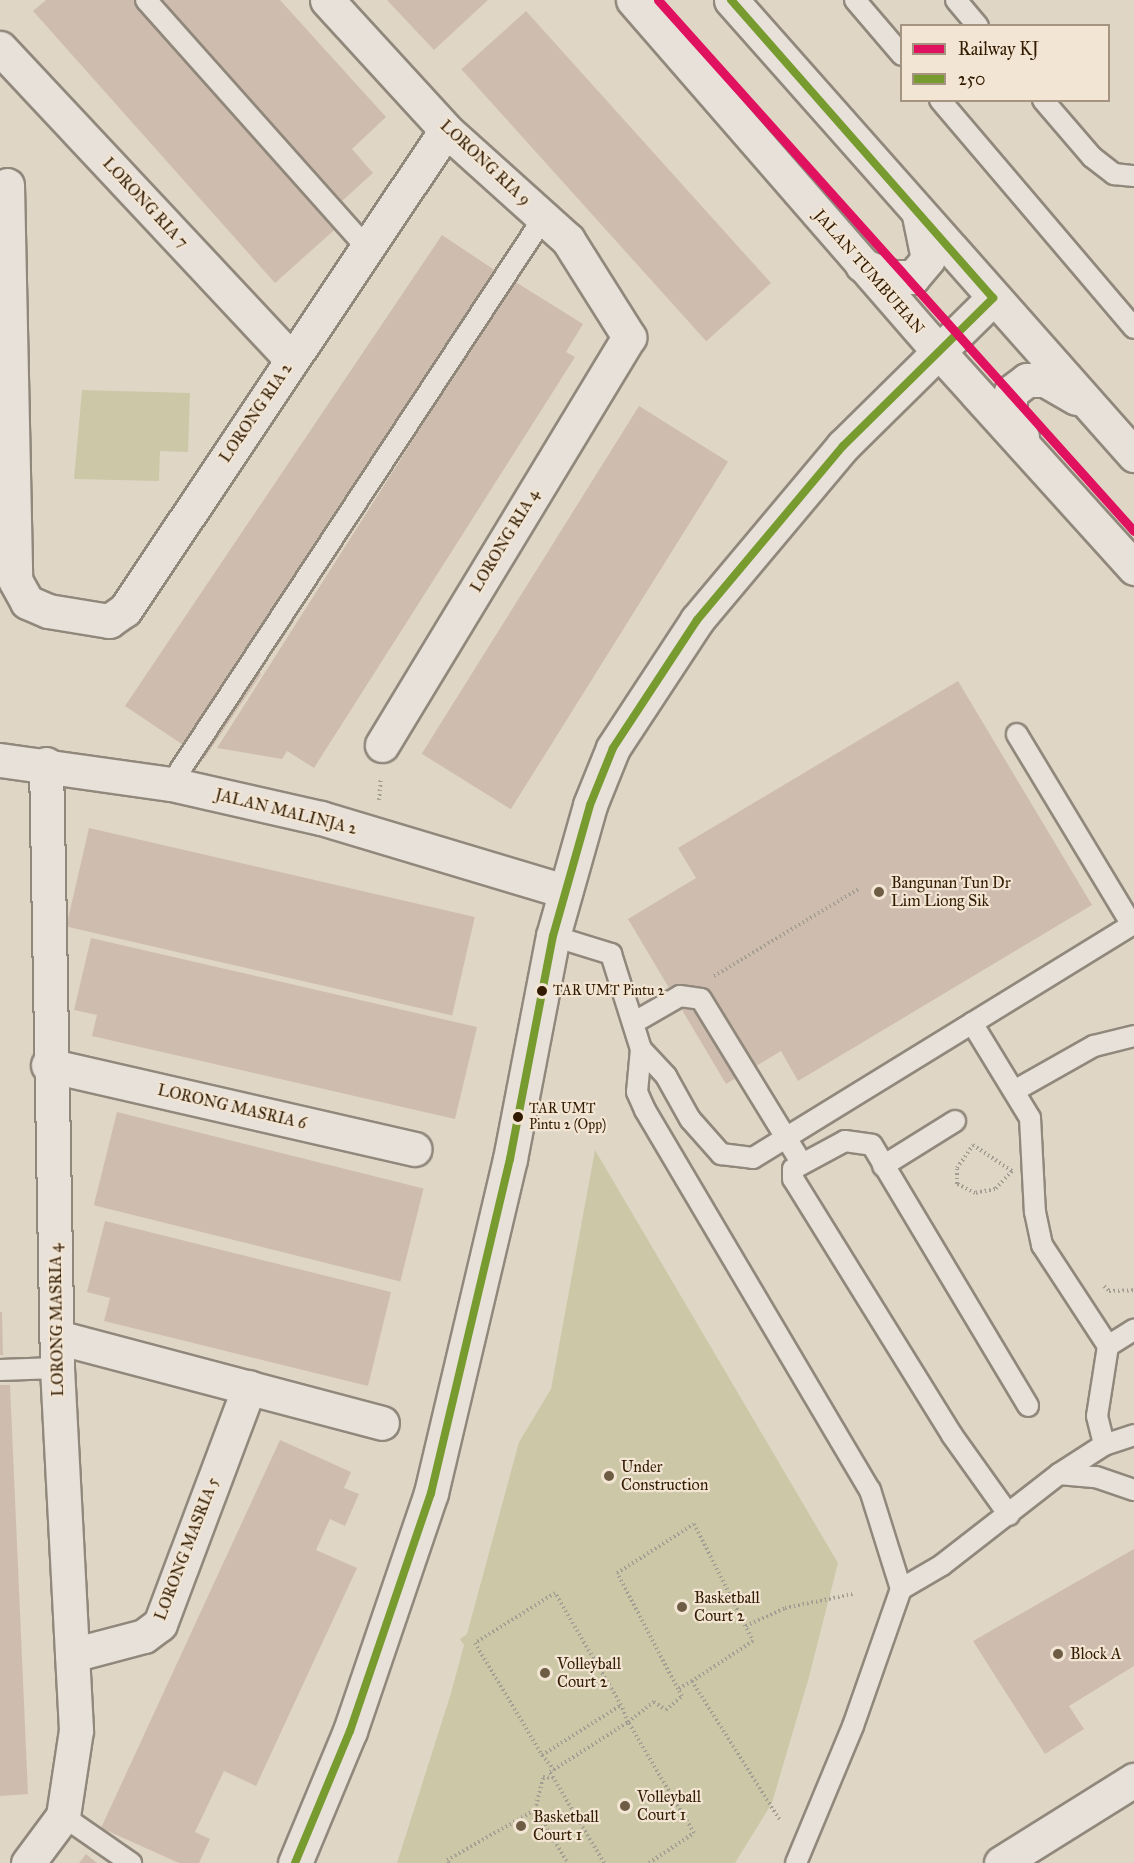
<!DOCTYPE html>
<html>
<head>
<meta charset="utf-8">
<style>
  body { margin:0 }
  #map { position:relative; width:1134px; height:1863px; overflow:hidden; background:#e0d6c6; font-family:"IM FELL Great Primer",serif }
  div>[style] { position:absolute }
  .green>* { inset:0; background:#ccc8a7 }
  .building>* { inset:0; background:#cebdae; transform-origin:0 0 }
  .path>* { height:4px; margin-top:-2px; transform-origin:0; background:repeating-linear-gradient(90deg,#a49d94 0 1.5px,transparent 0 4.5px) }
  .roads { filter:drop-shadow(2px 0 #91887c) drop-shadow(-2px 0 #91887c) drop-shadow(0 2px #91887c) drop-shadow(0 -2px #91887c) }
  .service>* { height:20px; margin:-10px; padding:0 10px; transform-origin:10px; border-radius:10px; background:#e7e1da }
  .minor>* { height:33px; margin:-16.5px; padding:0 16.5px; transform-origin:16.5px; border-radius:16.5px; background:#e7e1da }
  .secondary>* { height:33px; margin:-16.5px; padding:0 16.5px; transform-origin:16.5px; border-radius:16.5px; background:#e7e1da }
  .bus-1>* { height:8px; margin:-4px; padding:0 4px; transform-origin:4px; border-radius:4px; background:#779b2f }
  .rail-1>* { height:9px; margin:-4.5px; padding:0 4.5px; transform-origin:4.5px; border-radius:4.5px; background:#e0115f }
  .dots>* { width:16px; height:16px; translate:-50% -50%; box-sizing:border-box; border:3px solid #f2e5d3; border-radius:50% }
  span { translate:-50% -50%; white-space:nowrap; text-align:center; line-height:1.15; -webkit-text-stroke:4.5px #f2e5d3; paint-order:stroke }
  .bus-label { font-size:14px; color:#321b00 }
  .left { translate:0 -50%; text-align:left }
  .street-label { font-size:16px; color:#321b00 }
  .poi-label { font-size:16px; color:#321b00 }
  .legend { position:absolute; left:900px; top:24px; width:210px; height:78px; box-sizing:border-box; background:#f2e5d3; border:2px solid #a5947f; margin:0; padding:8px 10px; list-style:none; font-size:18px; color:#321b00 }
  .legend li { display:flex; align-items:center; gap:12px; height:30px }
  .legend b { width:30px; border:2px solid #a5947f }
</style>
</head>
<body>
<div id="map">
  <div class="green">
    <i style="clip-path:polygon(82px 390px,190px 393px,188px 452px,160px 451px,159px 481px,74px 479px)"></i>
    <i style="clip-path:polygon(595px 1150px,838px 1563px,809px 1677px,772px 1803px,735px 1863px,397px 1863px,451px 1693px,464px 1645px,460px 1639px,467px 1634px,519px 1442px,551px 1389px)"></i>
  </div>
  <div class="building">
    <i style="clip-path:polygon(46px 0,142px 0,341px 224px,275px 283px,33px 11px)"></i>
    <i style="clip-path:polygon(158px 0,280px 0,386px 117px,352px 149px,373px 173px,341px 202px)"></i>
    <i style="clip-path:polygon(387px 0,488px 0,434px 50px)"></i>
    <i style="left:526px;top:11px;width:366px;height:87px;rotate:48deg"></i>
    <i style="clip-path:polygon(442px 235px,508px 279px,318px 562px,328px 569px,310px 594px,300px 588px,283px 613px,294px 621px,277px 647px,266px 639px,248px 665px,261px 674px,204px 759px,125px 706px)"></i>
    <i style="clip-path:polygon(514px 281px,583px 324px,566px 352px,575px 357px,459px 540px,314px 768px,287px 751px,282px 759px,217px 748px)"></i>
    <i style="left:639px;top:406px;width:105px;height:410px;rotate:32deg"></i>
    <i style="clip-path:polygon(958px 681px,1092px 905px,798px 1081px,781px 1051px,726px 1084px,628px 919px,696px 878px,678px 848px)"></i>
    <i style="left:89px;top:828px;width:396px;height:101px;rotate:13deg"></i>
    <i style="clip-path:polygon(91px 938px,477px 1027px,455px 1119px,92px 1036px,97px 1015px,74px 1010px)"></i>
    <i style="left:117px;top:1112px;width:316px;height:96px;rotate:14deg"></i>
    <i style="clip-path:polygon(105px 1221px,391px 1292px,368px 1386px,104px 1321px,110px 1298px,87px 1292px)"></i>
    <i style="clip-path:polygon(0 1312px,2px 1312px,3px 1355px,0 1355px)"></i>
    <i style="clip-path:polygon(0 1385px,10px 1385px,28px 1794px,0 1796px)"></i>
    <i style="clip-path:polygon(280px 1440px,351px 1472px,344px 1488px,359px 1494px,345px 1526px,330px 1519px,316px 1550px,357px 1568px,256px 1786px,224px 1771px,195px 1832px,210px 1839px,199px 1863px,179px 1863px,101px 1828px)"></i>
    <i style="clip-path:polygon(1134px 1549px,1134px 1666px,1069px 1706px,1084px 1729px,1045px 1754px,973px 1641px)"></i>
    <i style="clip-path:polygon(86px 1854px,97px 1863px,79px 1863px)"></i>
  </div>
  <div class="path">
    <i style="left:379px;top:800px;width:22px;rotate:-85deg"></i>
    <i style="left:714px;top:976px;width:170px;rotate:-31.1deg"></i>
    <i style="left:973px;top:1145px;width:47px;rotate:33.7deg"></i>
    <i style="left:1012px;top:1171px;width:25px;rotate:133deg"></i>
    <i style="left:995px;top:1189px;width:20px;rotate:169deg"></i>
    <i style="left:975px;top:1193px;width:20px;rotate:-153deg"></i>
    <i style="left:957px;top:1184px;width:16px;rotate:-90deg"></i>
    <i style="left:957px;top:1168px;width:28px;rotate:-55deg"></i>
    <i style="left:1104px;top:1286px;width:7px;rotate:45deg"></i>
    <i style="left:1109px;top:1291px;width:25px;rotate:-2deg"></i>
    <i style="left:746px;top:1626px;width:43px;rotate:-24.8deg"></i>
    <i style="left:785px;top:1608px;width:69px;rotate:-11.6deg"></i>
    <i style="left:692px;top:1681px;width:16px;rotate:150deg"></i>
    <i style="left:678px;top:1689px;width:131px;rotate:-117.7deg"></i>
    <i style="left:617px;top:1573px;width:91px;rotate:-32.5deg"></i>
    <i style="left:694px;top:1524px;width:131px;rotate:63.2deg"></i>
    <i style="left:753px;top:1641px;width:73px;rotate:146.7deg"></i>
    <i style="left:692px;top:1681px;width:165px;rotate:57.7deg"></i>
    <i style="left:542px;top:1755px;width:19px;rotate:51deg"></i>
    <i style="left:535px;top:1810px;width:34px;rotate:-76deg"></i>
    <i style="left:543px;top:1777px;width:10px;rotate:6deg"></i>
    <i style="left:449px;top:1863px;width:4px;rotate:-124deg"></i>
    <i style="left:447px;top:1860px;width:101px;rotate:-29.6deg"></i>
    <i style="left:535px;top:1810px;width:62px;rotate:58.1deg"></i>
    <i style="left:604px;top:1863px;width:106px;rotate:-120.7deg"></i>
    <i style="left:550px;top:1772px;width:93px;rotate:-32.7deg"></i>
    <i style="left:628px;top:1722px;width:18px;rotate:-112deg"></i>
    <i style="left:621px;top:1705px;width:130px;rotate:-120.5deg"></i>
    <i style="left:555px;top:1593px;width:94px;rotate:148deg"></i>
    <i style="left:475px;top:1643px;width:131px;rotate:59.1deg"></i>
    <i style="left:542px;top:1755px;width:93px;rotate:-32.3deg"></i>
    <i style="left:649px;top:1863px;width:54px;rotate:-33.7deg"></i>
    <i style="left:694px;top:1833px;width:129px;rotate:-120.7deg"></i>
    <i style="left:628px;top:1722px;width:33px;rotate:-38deg"></i>
    <i style="left:654px;top:1702px;width:14px;rotate:34deg"></i>
    <i style="left:666px;top:1710px;width:21px;rotate:-41deg"></i>
    <i style="left:682px;top:1696px;width:8px;rotate:-120deg"></i>
  </div>
  <div class="roads">
    <div class="service">
      <i style="left:146px;top:0;width:331px;rotate:48.3deg"></i>
      <i style="left:855px;top:0;width:72px;rotate:49.5deg"></i>
      <i style="left:956px;top:0;width:34px;rotate:50deg"></i>
      <i style="left:940px;top:100px;width:299px;rotate:49.6deg"></i>
      <i style="left:1043px;top:100px;width:75px;rotate:49.3deg"></i>
      <i style="left:1092px;top:157px;width:28px;rotate:38deg"></i>
      <i style="left:1114px;top:174px;width:20px;rotate:6deg"></i>
      <i style="left:171px;top:784px;width:679px;rotate:-56.66deg"></i>
      <i style="left:553px;top:936px;width:61px;rotate:17.2deg"></i>
      <i style="left:611px;top:954px;width:100px;rotate:72.5deg"></i>
      <i style="left:641px;top:1049px;width:37px;rotate:47deg"></i>
      <i style="left:666px;top:1076px;width:49px;rotate:60.8deg"></i>
      <i style="left:690px;top:1119px;width:47px;rotate:48.5deg"></i>
      <i style="left:721px;top:1154px;width:32px;rotate:7deg"></i>
      <i style="left:753px;top:1158px;width:445px;rotate:-31.6deg"></i>
      <i style="left:1132px;top:925px;width:223px;rotate:-121.1deg"></i>
      <i style="left:633px;top:1023px;width:54px;rotate:-29.9deg"></i>
      <i style="left:680px;top:996px;width:21px;rotate:8deg"></i>
      <i style="left:701px;top:999px;width:193px;rotate:58.5deg"></i>
      <i style="left:972px;top:1023px;width:111px;rotate:58.6deg"></i>
      <i style="left:1030px;top:1118px;width:94px;rotate:87deg"></i>
      <i style="left:1035px;top:1212px;width:34px;rotate:78deg"></i>
      <i style="left:1042px;top:1245px;width:121px;rotate:56.8deg"></i>
      <i style="left:1108px;top:1346px;width:71px;rotate:98.9deg"></i>
      <i style="left:1097px;top:1416px;width:30px;rotate:76deg"></i>
      <i style="left:641px;top:1049px;width:43px;rotate:95.3deg"></i>
      <i style="left:637px;top:1092px;width:20px;rotate:66deg"></i>
      <i style="left:645px;top:1110px;width:442px;rotate:59.4deg"></i>
      <i style="left:870px;top:1490px;width:104px;rotate:72.6deg"></i>
      <i style="left:1014px;top:1091px;width:92px;rotate:-29.4deg"></i>
      <i style="left:1094px;top:1046px;width:41px;rotate:-14deg"></i>
      <i style="left:883px;top:1166px;width:85px;rotate:-32deg"></i>
      <i style="left:1108px;top:1346px;width:31px;rotate:-32deg"></i>
      <i style="left:0;top:1370px;width:57px;rotate:-2deg"></i>
      <i style="left:1059px;top:1474px;width:37px;rotate:5deg"></i>
      <i style="left:1096px;top:1477px;width:40px;rotate:18.9deg"></i>
      <i style="left:1009px;top:1515px;width:98px;rotate:-125.5deg"></i>
      <i style="left:952px;top:1435px;width:301px;rotate:-121.8deg"></i>
      <i style="left:793px;top:1179px;width:10px;rotate:-90deg"></i>
      <i style="left:793px;top:1169px;width:59px;rotate:-28.3deg"></i>
      <i style="left:845px;top:1141px;width:27px;rotate:8deg"></i>
      <i style="left:872px;top:1145px;width:304px;rotate:59.1deg"></i>
      <i style="left:63px;top:1816px;width:83px;rotate:34.7deg"></i>
      <i style="left:796px;top:1863px;width:148px;rotate:-67.4deg"></i>
      <i style="left:853px;top:1726px;width:145px;rotate:-70.7deg"></i>
      <i style="left:901px;top:1589px;width:48px;rotate:-30.3deg"></i>
      <i style="left:942px;top:1565px;width:148px;rotate:-37.9deg"></i>
      <i style="left:1059px;top:1474px;width:54px;rotate:-32.8deg"></i>
      <i style="left:1104px;top:1445px;width:32px;rotate:-18deg"></i>
    </div>
    <div class="minor">
      <i style="left:327px;top:0;width:176px;rotate:47.5deg"></i>
      <i style="left:446px;top:130px;width:164px;rotate:42deg"></i>
      <i style="left:568px;top:240px;width:115px;rotate:57.8deg"></i>
      <i style="left:629px;top:337px;width:477px;rotate:121.2deg"></i>
      <i style="left:0;top:48px;width:426px;rotate:46.9deg"></i>
      <i style="left:7px;top:185px;width:395px;rotate:88.8deg"></i>
      <i style="left:15px;top:580px;width:25px;rotate:61deg"></i>
      <i style="left:27px;top:602px;width:23px;rotate:23deg"></i>
      <i style="left:48px;top:611px;width:62px;rotate:9.3deg"></i>
      <i style="left:109px;top:621px;width:19px;rotate:-35deg"></i>
      <i style="left:125px;top:610px;width:577px;rotate:-56.23deg"></i>
      <i style="left:0;top:760px;width:173px;rotate:8deg"></i>
      <i style="left:171px;top:784px;width:154px;rotate:12.8deg"></i>
      <i style="left:321px;top:818px;width:255px;rotate:16.7deg"></i>
      <i style="left:48px;top:1065px;width:376px;rotate:12.9deg"></i>
      <i style="left:57px;top:1337px;width:336px;rotate:14.8deg"></i>
      <i style="left:72px;top:1655px;width:74px;rotate:-14.8deg"></i>
      <i style="left:144px;top:1636px;width:20px;rotate:-37deg"></i>
      <i style="left:160px;top:1624px;width:253px;rotate:-69.4deg"></i>
      <i style="left:28px;top:1863px;width:59px;rotate:-53.3deg"></i>
      <i style="left:63px;top:1816px;width:87px;rotate:-81.4deg"></i>
      <i style="left:76px;top:1730px;width:362px;rotate:-93deg"></i>
      <i style="left:57px;top:1368px;width:604px;rotate:-91.04deg"></i>
      <i style="left:295px;top:1863px;width:143px;rotate:-67.4deg"></i>
      <i style="left:350px;top:1731px;width:251px;rotate:-71.2deg"></i>
      <i style="left:431px;top:1493px;width:343px;rotate:-76.7deg"></i>
      <i style="left:510px;top:1159px;width:227px;rotate:-79.1deg"></i>
      <i style="left:553px;top:936px;width:136px;rotate:-74.2deg"></i>
      <i style="left:590px;top:805px;width:61px;rotate:-68deg"></i>
      <i style="left:613px;top:748px;width:153px;rotate:-56.7deg"></i>
      <i style="left:697px;top:620px;width:227px;rotate:-50deg"></i>
      <i style="left:843px;top:446px;width:211px;rotate:-44.6deg"></i>
      <i style="left:1001px;top:1863px;width:157px;rotate:-32deg"></i>
    </div>
    <div class="secondary">
      <i style="left:633px;top:0;width:468px;rotate:49deg"></i>
      <i style="left:940px;top:353px;width:290px;rotate:47.9deg"></i>
      <i style="left:731px;top:0;width:608px;rotate:48.47deg"></i>
      <i style="left:862px;top:265px;width:32px;rotate:22deg"></i>
      <i style="left:892px;top:277px;width:21px"></i>
      <i style="left:913px;top:277px;width:23px;rotate:-50deg"></i>
      <i style="left:928px;top:259px;width:45px;rotate:-101.6deg"></i>
      <i style="left:1022px;top:437px;width:27px;rotate:-118deg"></i>
      <i style="left:1009px;top:413px;width:21px;rotate:-85deg"></i>
      <i style="left:1011px;top:392px;width:20px;rotate:-37deg"></i>
      <i style="left:1027px;top:380px;width:18px"></i>
      <i style="left:1045px;top:380px;width:36px;rotate:30deg"></i>
    </div>
  </div>
  <div class="bus-1">
    <i style="left:295px;top:1863px;width:143px;rotate:-67.4deg"></i>
    <i style="left:350px;top:1731px;width:251px;rotate:-71.2deg"></i>
    <i style="left:431px;top:1493px;width:343px;rotate:-76.7deg"></i>
    <i style="left:510px;top:1159px;width:227px;rotate:-79.1deg"></i>
    <i style="left:553px;top:936px;width:136px;rotate:-74.2deg"></i>
    <i style="left:590px;top:805px;width:61px;rotate:-68deg"></i>
    <i style="left:613px;top:748px;width:153px;rotate:-56.7deg"></i>
    <i style="left:697px;top:620px;width:227px;rotate:-50deg"></i>
    <i style="left:843px;top:446px;width:211px;rotate:-44.6deg"></i>
    <i style="left:993px;top:298px;width:397px;rotate:-131.3deg"></i>
  </div>
  <div class="rail-1">
    <i style="left:658px;top:0;width:713px;rotate:48.13deg"></i>
  </div>
  <div class="dots">
    <i style="left:879px;top:892px;background:#6f5c45"></i>
    <i style="left:542px;top:991px;background:#321b00"></i>
    <i style="left:518px;top:1117px;background:#321b00"></i>
    <i style="left:609px;top:1476px;background:#6f5c45"></i>
    <i style="left:682px;top:1607px;background:#6f5c45"></i>
    <i style="left:1058px;top:1654px;background:#6f5c45"></i>
    <i style="left:545px;top:1673px;background:#6f5c45"></i>
    <i style="left:625px;top:1806px;background:#6f5c45"></i>
    <i style="left:521px;top:1826px;background:#6f5c45"></i>
  </div>
  <div class="bus-label">
    <span class="left" style="left:553px;top:991px">TAR UMT Pintu 2</span>
    <span class="left" style="left:529px;top:1117px">TAR UMT<br>Pintu 2 (Opp)</span>
  </div>
  <div class="street-label">
    <span style="left:485px;top:163px;rotate:43deg">LORONG RIA 9</span>
    <span style="left:145px;top:203px;rotate:47deg">LORONG RIA 7</span>
    <span style="left:869px;top:272px;rotate:49deg">JALAN TUMBUHAN</span>
    <span style="left:256px;top:413px;rotate:-56deg">LORONG RIA 2</span>
    <span style="left:505px;top:541px;rotate:-59deg">LORONG RIA 4</span>
    <span style="left:286px;top:812px;rotate:14deg">JALAN MALINJA 2</span>
    <span style="left:232px;top:1107px;rotate:13deg">LORONG MASRIA 6</span>
    <span style="left:57px;top:1320px;rotate:-91deg">LORONG MASRIA 4</span>
    <span style="left:187px;top:1549px;rotate:-69deg">LORONG MASRIA 5</span>
  </div>
  <div class="poi-label">
    <span class="left" style="left:891px;top:892px">Bangunan Tun Dr<br>Lim Liong Sik</span>
    <span class="left" style="left:621px;top:1476px">Under<br>Construction</span>
    <span class="left" style="left:694px;top:1607px">Basketball<br>Court 2</span>
    <span class="left" style="left:1070px;top:1654px">Block A</span>
    <span class="left" style="left:557px;top:1673px">Volleyball<br>Court 2</span>
    <span class="left" style="left:637px;top:1806px">Volleyball<br>Court 1</span>
    <span class="left" style="left:533px;top:1826px">Basketball<br>Court 1</span>
  </div>
  <ul class="legend">
  <li><b style="height:8px;background:#e0115f"></b>Railway KJ</li>
  <li><b style="height:8px;background:#779b2f"></b>250</li>
  </ul>
</div>
</body>
</html>
